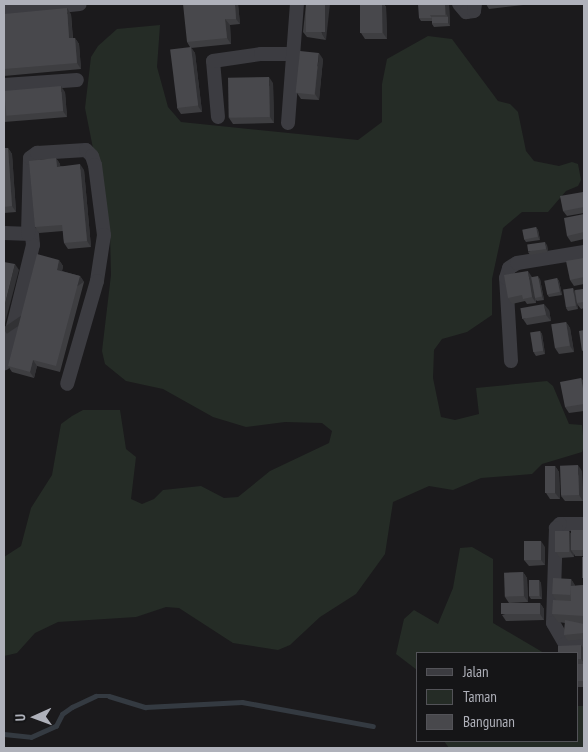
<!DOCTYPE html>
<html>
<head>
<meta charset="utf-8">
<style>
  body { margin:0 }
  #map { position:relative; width:588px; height:752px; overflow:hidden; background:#1b1a1c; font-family:"PT Sans Narrow",sans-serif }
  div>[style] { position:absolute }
  .green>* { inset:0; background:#252c26 }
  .stream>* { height:4.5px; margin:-2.25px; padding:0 2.25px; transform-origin:2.25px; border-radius:2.25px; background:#343a41 }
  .minor>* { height:14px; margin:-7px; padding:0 7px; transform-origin:7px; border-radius:7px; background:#3c3c41 }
  .wall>* { inset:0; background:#3e3e41 }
  .shaded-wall>* { inset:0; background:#323235; transform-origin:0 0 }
  .building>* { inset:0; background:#48484c; transform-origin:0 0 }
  span { translate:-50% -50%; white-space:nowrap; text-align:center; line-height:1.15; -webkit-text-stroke:4.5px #151517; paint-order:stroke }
  .frame { position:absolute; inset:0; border:5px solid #afb1ba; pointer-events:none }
  .legend { position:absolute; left:416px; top:652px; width:162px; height:90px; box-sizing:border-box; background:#151517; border:1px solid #535358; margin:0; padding:6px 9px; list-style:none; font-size:15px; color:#afb1ba }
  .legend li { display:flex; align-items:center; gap:10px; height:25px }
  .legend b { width:25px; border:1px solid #535358 }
  .north { position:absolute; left:10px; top:692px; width:50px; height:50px; -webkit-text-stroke:4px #151517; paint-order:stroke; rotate:268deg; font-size:14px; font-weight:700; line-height:20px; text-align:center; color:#afb1ba }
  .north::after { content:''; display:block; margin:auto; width:18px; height:22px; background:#afb1ba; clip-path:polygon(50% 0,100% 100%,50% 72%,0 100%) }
</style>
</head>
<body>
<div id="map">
  <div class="green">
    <i style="clip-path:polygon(160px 25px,157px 67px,168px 107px,181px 122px,358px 140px,382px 122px,382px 84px,387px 59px,428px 36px,452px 39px,498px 101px,510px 104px,518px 112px,526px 151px,534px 161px,559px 166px,572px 162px,578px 164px,581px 180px,578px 186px,566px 191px,548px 212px,522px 212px,503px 228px,492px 279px,492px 315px,467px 332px,442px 339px,434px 350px,433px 378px,441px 417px,455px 420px,479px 414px,476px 388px,547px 381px,553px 386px,569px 424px,582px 425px,584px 446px,582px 452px,542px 464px,532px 474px,481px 478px,453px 490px,429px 486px,393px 502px,385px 554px,356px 594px,320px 617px,290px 645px,278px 650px,233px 643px,179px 608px,166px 607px,136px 617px,58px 622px,35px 633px,17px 653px,4px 656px,4px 557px,21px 546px,31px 508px,52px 475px,61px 424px,72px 416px,83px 410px,120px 410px,126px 449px,136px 457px,131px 499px,142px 504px,154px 499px,163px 490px,201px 486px,224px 498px,238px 497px,270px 471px,329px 443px,332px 431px,322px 423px,285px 422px,246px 427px,213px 417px,163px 389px,126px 381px,105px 364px,102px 351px,111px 275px,110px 234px,85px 108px,91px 57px,98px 46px,117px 29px)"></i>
    <i style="clip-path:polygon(472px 547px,493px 559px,493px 623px,544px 653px,417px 653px,417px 670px,396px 654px,404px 619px,414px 610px,438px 624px,453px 588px,460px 548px)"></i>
    <i style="clip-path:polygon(577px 706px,584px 706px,584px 748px,449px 748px,444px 741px,577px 741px)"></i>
  </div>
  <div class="stream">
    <i style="left:4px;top:734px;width:27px;rotate:6deg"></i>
    <i style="left:31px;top:737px;width:27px;rotate:-24deg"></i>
    <i style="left:56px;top:726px;width:13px;rotate:-63deg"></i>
    <i style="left:62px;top:714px;width:12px;rotate:-35deg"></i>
    <i style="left:72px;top:707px;width:26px;rotate:-25deg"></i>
    <i style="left:96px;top:696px;width:13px"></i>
    <i style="left:109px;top:696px;width:38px;rotate:17deg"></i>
    <i style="left:145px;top:707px;width:97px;rotate:-3deg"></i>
    <i style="left:242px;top:702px;width:133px;rotate:10.4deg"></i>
  </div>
  <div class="minor">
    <i style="left:459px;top:4px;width:11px;rotate:49deg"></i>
    <i style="left:466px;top:12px;width:8px;rotate:-7deg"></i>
    <i style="left:474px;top:11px;width:7px;rotate:-82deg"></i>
    <i style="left:4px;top:12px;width:76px;rotate:-6deg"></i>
    <i style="left:4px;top:85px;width:73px;rotate:-3.9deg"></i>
    <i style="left:218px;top:117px;width:56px;rotate:-95.1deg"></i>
    <i style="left:213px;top:61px;width:49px;rotate:-8.3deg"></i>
    <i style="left:261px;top:54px;width:32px"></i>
    <i style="left:288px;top:123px;width:119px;rotate:-85.7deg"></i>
    <i style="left:4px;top:233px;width:28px;rotate:2deg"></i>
    <i style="left:32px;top:234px;width:11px;rotate:85deg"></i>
    <i style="left:33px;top:245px;width:122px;rotate:103.8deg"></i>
    <i style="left:28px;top:234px;width:76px;rotate:-88.5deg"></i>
    <i style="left:30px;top:158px;width:9px;rotate:-36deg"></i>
    <i style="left:37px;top:153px;width:49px;rotate:-3.5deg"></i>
    <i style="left:86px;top:150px;width:8px;rotate:45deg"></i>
    <i style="left:92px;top:156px;width:9px;rotate:72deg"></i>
    <i style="left:95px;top:165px;width:71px;rotate:82.7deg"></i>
    <i style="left:104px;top:235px;width:47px;rotate:98.7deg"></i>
    <i style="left:97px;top:281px;width:107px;rotate:106.2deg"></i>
    <i style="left:511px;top:361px;width:83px;rotate:-93.4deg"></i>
    <i style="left:506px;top:278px;width:10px;rotate:-73deg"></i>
    <i style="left:509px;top:268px;width:9px;rotate:-32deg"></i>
    <i style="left:517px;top:263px;width:68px;rotate:-9.3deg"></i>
    <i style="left:584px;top:524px;width:24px;rotate:180deg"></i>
    <i style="left:560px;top:524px;width:6px;rotate:135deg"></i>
    <i style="left:556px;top:528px;width:95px;rotate:91.8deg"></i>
    <i style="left:553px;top:623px;width:24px;rotate:60deg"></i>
    <i style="left:565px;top:644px;width:19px"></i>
  </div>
  <div class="wall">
    <i style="clip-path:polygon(238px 4px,240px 24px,230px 25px,231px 44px,191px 48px,195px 53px,202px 112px,181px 114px,177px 108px,190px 47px,187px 42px)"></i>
    <i style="clip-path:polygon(306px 4px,326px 40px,307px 37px,303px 32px)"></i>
    <i style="clip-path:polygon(360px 4px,384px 4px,386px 7px,387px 39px,365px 39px,361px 33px)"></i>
    <i style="clip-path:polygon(429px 4px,449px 4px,450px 26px,434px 27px,432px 24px,432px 21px,421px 21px,419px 18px)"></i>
    <i style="clip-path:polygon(486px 4px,532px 4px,489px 9px)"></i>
    <i style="clip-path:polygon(4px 14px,71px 14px,73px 38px,75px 38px,79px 44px,81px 69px,4px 76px)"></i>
    <i style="clip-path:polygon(323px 59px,319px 100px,301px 99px,297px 93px)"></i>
    <i style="clip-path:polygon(273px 83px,274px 123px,233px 124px,229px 118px)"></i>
    <i style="clip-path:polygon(4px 91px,65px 92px,67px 117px,4px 122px)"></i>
    <i style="clip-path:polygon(4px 148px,8px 148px,12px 154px,16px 212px,4px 213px)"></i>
    <i style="clip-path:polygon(56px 158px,60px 164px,60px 166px,84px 170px,91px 247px,68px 249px,64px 243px,63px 231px,39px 233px,35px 227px)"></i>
    <i style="clip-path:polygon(583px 192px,584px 193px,584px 213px,567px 216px,563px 211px)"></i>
    <i style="clip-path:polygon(584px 214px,584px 239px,571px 242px,567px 236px)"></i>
    <i style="clip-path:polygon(536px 227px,538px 230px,540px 240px,526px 242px,524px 239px)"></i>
    <i style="clip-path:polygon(547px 245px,548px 252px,530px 255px,528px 252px)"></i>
    <i style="clip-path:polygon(584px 258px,584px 284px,574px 286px,570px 280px)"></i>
    <i style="clip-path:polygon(59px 260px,63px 266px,62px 271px,80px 276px,84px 282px,60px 372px,37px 366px,34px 378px,12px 372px,8px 366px)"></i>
    <i style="clip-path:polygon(532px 277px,540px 279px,544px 300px,537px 301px,536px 300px,536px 303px,527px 304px,525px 301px,512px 304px,508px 298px)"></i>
    <i style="clip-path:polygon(557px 278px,559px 281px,562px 295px,549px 297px,547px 294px)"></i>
    <i style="clip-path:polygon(584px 289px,584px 308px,581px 309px,577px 304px,578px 309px,568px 311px,566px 308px,575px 291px)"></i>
    <i style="clip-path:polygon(549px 310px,551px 321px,527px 325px,523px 319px)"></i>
    <i style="clip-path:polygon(566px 322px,570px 328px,574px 352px,559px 354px,555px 348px)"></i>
    <i style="clip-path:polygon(540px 331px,542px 334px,545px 354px,536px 356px,534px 353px)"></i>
    <i style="clip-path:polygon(581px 378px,584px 382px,584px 411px,569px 413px,565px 407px)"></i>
    <i style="clip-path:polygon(555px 466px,559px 472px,560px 499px,550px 499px,546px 493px)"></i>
    <i style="clip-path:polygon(582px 471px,583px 501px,565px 501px,561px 496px)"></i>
    <i style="clip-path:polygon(584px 530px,584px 556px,575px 556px,574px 554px,574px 557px,560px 558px,556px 552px,569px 531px,571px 534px)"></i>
    <i style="clip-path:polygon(545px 547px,545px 565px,529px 566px,524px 560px)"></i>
    <i style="clip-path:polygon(523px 572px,527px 578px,528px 602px,509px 603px,505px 597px)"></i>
    <i style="clip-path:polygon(571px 579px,575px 586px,584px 585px,584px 639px,568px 641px,564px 635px,565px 623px,558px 622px,552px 614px,556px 600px,552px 594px)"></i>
    <i style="clip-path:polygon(539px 580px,541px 583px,542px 599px,531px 599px,529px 596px)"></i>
    <i style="clip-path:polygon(540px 603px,544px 609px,544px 620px,506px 621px,502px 615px)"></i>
    <i style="clip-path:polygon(581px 645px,584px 649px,584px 687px,577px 687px,577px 653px)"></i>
  </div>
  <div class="shaded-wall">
    <i style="clip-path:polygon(235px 4px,238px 4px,240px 24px,236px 19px)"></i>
    <i style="clip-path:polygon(325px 4px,330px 4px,326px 40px,322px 34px)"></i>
    <i style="clip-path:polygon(382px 4px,384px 4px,386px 7px,387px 39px,383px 33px)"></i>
    <i style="clip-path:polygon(445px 4px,449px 4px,450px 26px,448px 23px,448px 17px,446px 14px)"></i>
    <i style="clip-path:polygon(67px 8px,71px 14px,73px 44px,69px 38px)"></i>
    <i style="clip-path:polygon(225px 19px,230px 25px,231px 44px,227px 38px)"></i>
    <i style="clip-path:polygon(75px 38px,79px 44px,81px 69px,77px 63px)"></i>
    <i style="clip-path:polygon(191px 47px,195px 53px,202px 112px,198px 106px)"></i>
    <i style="clip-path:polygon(319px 53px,323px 59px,319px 100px,315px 94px)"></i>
    <i style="clip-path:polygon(269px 77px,273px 83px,274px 123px,270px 117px)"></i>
    <i style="clip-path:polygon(61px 86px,65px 92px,67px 117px,63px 111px)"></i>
    <i style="clip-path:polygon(8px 148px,12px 154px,16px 212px,12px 206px)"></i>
    <i style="clip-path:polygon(56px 158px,60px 164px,61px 172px,57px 167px)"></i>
    <i style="clip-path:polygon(80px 164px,84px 170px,91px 247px,87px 241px)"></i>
    <i style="clip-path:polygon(536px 227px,538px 230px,540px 240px,538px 237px)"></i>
    <i style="clip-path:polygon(545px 242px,547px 245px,548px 252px,546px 249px)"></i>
    <i style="clip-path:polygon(59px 260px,63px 266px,61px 276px,57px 270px)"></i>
    <i style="clip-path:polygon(15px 264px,19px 270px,4px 327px,4px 308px)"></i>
    <i style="clip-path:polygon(528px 271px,532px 277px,535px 298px,536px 303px,532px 297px)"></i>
    <i style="left:80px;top:276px;width:7px;height:93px;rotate:56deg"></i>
    <i style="clip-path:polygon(538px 276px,540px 279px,544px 300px,542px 297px)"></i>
    <i style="clip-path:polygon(557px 278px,559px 281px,562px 295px,560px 292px)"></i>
    <i style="clip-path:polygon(573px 288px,575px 291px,578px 309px,576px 306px)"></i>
    <i style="clip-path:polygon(544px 304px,549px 310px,551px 321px,546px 315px)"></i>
    <i style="clip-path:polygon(566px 322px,570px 328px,574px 352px,570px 346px)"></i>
    <i style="clip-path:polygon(540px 331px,542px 334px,545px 354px,543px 351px)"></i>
    <i style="clip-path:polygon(33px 360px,37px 366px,34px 378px,30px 372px)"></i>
    <i style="clip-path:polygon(581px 378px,584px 382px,584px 394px)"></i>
    <i style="clip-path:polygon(578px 465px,582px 471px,583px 501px,579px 495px)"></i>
    <i style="clip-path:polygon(555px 466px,559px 472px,560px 499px,555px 493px)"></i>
    <i style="clip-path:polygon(569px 531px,573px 537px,571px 550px,574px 554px,574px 557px,570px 551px)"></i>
    <i style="clip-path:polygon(541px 541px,545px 547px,545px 565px,541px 560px)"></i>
    <i style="clip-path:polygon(523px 572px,527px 578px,528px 602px,524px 596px)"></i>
    <i style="clip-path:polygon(571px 579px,575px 585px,575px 601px,571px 595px)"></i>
    <i style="clip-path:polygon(539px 580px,541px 583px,542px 599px,540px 596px)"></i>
    <i style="clip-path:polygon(540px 603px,544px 609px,544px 620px,540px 614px)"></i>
    <i style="clip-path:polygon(581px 645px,584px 649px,584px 663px,581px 659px)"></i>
  </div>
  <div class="building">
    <i style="clip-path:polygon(183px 4px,235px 4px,236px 19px,225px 19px,227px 38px,187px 42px)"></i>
    <i style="left:306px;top:4px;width:19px;height:28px"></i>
    <i style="left:360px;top:4px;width:22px;height:29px"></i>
    <i style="clip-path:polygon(418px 4px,429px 4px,430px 15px,432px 18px,419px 18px)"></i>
    <i style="left:429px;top:4px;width:16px;height:11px"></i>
    <i style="clip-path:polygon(67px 8px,69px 38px,75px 38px,77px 63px,4px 69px,4px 14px)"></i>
    <i style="left:448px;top:17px;width:6px;height:16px;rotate:90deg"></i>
    <i style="left:191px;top:47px;width:59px;height:21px;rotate:83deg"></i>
    <i style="left:300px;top:51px;width:19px;height:42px;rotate:6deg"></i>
    <i style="left:269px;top:77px;width:40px;height:41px;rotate:89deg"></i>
    <i style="left:61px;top:86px;width:25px;height:57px;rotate:85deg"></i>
    <i style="clip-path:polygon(4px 148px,8px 148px,12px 206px,4px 207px)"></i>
    <i style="clip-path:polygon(56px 158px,57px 167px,80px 164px,87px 241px,64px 243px,62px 225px,35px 227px,29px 161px)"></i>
    <i style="clip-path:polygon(583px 192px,584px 198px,584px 207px,563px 211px,560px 196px)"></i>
    <i style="clip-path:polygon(584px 214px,584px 232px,567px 236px,564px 218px)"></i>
    <i style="left:536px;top:227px;width:10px;height:14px;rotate:79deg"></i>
    <i style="left:545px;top:242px;width:7px;height:18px;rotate:82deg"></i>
    <i style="clip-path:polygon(37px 254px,59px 260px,57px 270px,80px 276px,56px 366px,33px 360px,30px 372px,8px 366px)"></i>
    <i style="clip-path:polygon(584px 258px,584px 277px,570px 280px,566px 261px)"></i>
    <i style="clip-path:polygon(4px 262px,15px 264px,4px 308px)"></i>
    <i style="clip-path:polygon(528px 271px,532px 297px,523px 299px,522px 295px,508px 298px,504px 275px)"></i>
    <i style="left:538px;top:276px;width:21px;height:7px;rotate:79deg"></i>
    <i style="left:557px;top:278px;width:14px;height:13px;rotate:78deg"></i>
    <i style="left:573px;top:288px;width:18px;height:10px;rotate:81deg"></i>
    <i style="clip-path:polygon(584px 289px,584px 302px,577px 303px,575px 290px)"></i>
    <i style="left:544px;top:304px;width:11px;height:24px;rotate:80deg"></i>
    <i style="left:566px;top:322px;width:24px;height:15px;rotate:81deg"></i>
    <i style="clip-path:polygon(584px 330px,584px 350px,582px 351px,579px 331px)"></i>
    <i style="left:540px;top:331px;width:20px;height:10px;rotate:81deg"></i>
    <i style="clip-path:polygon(581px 378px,584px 394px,584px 404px,565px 407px,560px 382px)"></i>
    <i style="left:578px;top:465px;width:30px;height:18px;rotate:88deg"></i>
    <i style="left:545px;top:466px;width:10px;height:27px"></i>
    <i style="left:571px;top:530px;width:13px;height:20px"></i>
    <i style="left:555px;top:531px;width:14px;height:21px"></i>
    <i style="left:541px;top:541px;width:19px;height:17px;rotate:90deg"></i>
    <i style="left:582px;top:557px;width:2px;height:21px"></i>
    <i style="left:523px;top:572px;width:24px;height:19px;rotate:88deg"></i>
    <i style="left:553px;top:578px;width:18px;height:16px;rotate:3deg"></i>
    <i style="left:529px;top:580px;width:10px;height:16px"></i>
    <i style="clip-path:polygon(584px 585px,584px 616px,552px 614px,553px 600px,571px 601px,570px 586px)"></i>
    <i style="left:540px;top:603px;width:11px;height:39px;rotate:90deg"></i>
    <i style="clip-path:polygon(565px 620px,584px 624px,584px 633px,564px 635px)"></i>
    <i style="clip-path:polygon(581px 645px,581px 659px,577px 659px,577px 653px,558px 653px,558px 646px)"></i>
    <i style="left:577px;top:664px;width:7px;height:17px"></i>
  </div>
  <div class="frame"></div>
  <ul class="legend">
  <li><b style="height:6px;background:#3c3c41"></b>Jalan</li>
  <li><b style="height:14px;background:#252c26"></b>Taman</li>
  <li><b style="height:14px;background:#48484c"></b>Bangunan</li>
  </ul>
  <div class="north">U</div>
</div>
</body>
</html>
